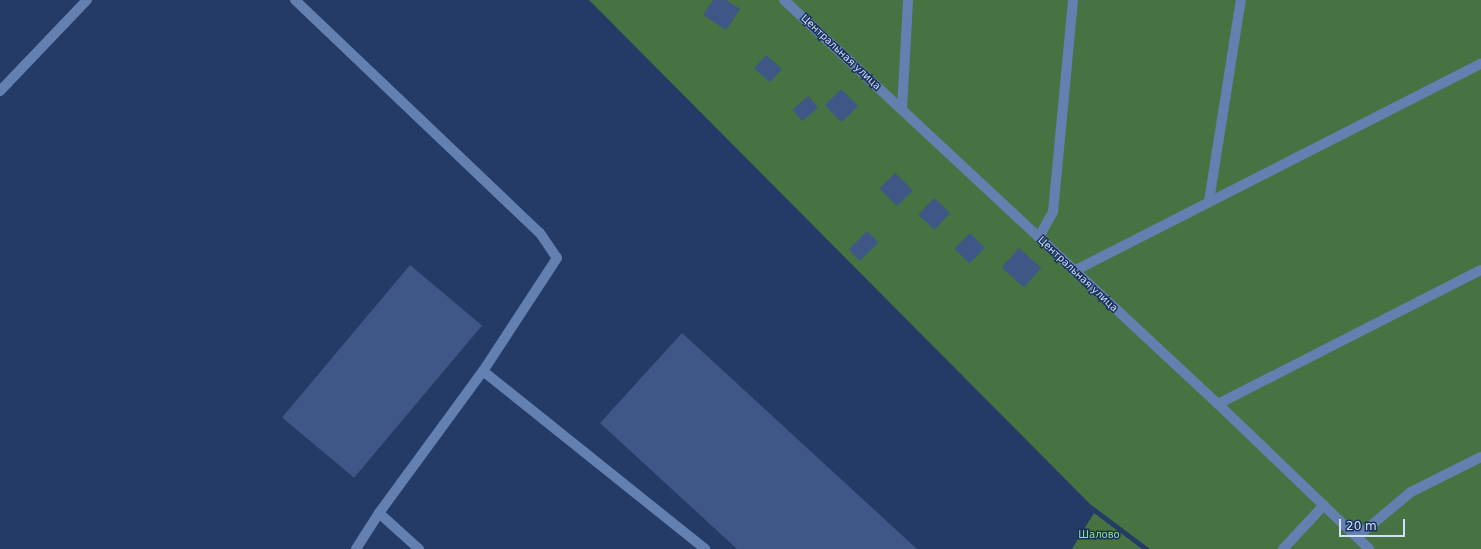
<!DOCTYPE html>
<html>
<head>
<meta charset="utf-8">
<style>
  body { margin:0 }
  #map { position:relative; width:1481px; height:549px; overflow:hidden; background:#233b66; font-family:"DejaVu Sans",sans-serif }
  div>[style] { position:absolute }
  .green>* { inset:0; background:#467341 }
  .building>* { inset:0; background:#3e5786; transform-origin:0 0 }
  .minor>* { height:10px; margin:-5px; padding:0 5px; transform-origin:5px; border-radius:5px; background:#6480b1 }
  span { translate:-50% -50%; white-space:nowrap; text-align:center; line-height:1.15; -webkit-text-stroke:3px #19305b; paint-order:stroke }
  .street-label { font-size:10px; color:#d0e0fb }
  .park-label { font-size:10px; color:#94e28a }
  .scale { position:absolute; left:1339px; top:519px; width:66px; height:18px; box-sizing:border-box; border:2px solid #d0e0fb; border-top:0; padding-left:5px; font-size:12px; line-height:14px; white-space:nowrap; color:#d0e0fb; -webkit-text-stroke:3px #19305b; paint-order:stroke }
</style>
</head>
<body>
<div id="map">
  <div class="green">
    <i style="clip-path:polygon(589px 0,1481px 0,1481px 549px,1150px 549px,1090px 504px)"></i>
    <i style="clip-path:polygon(1094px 513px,1142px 549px,1072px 549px)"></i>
  </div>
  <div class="building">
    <i style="clip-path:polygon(713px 0,726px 0,740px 9px,726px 30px,703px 15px)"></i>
    <i style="left:766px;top:55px;width:21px;height:18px;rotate:41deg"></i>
    <i style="left:841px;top:89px;width:24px;height:23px;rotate:45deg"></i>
    <i style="left:808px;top:96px;width:15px;height:21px;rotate:48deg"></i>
    <i style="left:895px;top:173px;width:25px;height:22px;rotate:45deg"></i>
    <i style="left:934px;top:198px;width:22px;height:23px;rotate:43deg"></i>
    <i style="left:867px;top:231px;width:16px;height:26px;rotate:45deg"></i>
    <i style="left:970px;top:233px;width:21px;height:22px;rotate:45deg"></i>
    <i style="left:1019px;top:248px;width:30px;height:26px;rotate:42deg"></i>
    <i style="left:410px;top:265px;width:94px;height:199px;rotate:40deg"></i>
    <i style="clip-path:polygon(682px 333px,917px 549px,737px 549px,600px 423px)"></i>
  </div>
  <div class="minor">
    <i style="left:295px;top:0;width:338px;rotate:43.6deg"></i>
    <i style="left:540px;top:233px;width:30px;rotate:56deg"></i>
    <i style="left:557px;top:258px;width:135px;rotate:123.2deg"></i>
    <i style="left:483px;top:371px;width:285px;rotate:38.7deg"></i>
    <i style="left:784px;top:0;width:593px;rotate:42.95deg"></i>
    <i style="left:1218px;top:404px;width:209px;rotate:43.8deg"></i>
    <i style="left:0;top:91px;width:126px;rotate:-46.3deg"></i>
    <i style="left:902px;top:109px;width:109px;rotate:-86.8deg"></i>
    <i style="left:1209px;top:201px;width:204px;rotate:-81deg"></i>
    <i style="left:1039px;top:237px;width:29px;rotate:-61deg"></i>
    <i style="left:1053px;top:212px;width:213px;rotate:-84.6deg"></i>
    <i style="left:1074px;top:271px;width:457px;rotate:-27deg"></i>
    <i style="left:1218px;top:404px;width:295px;rotate:-27deg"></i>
    <i style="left:379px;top:513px;width:54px;rotate:42deg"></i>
    <i style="left:1357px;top:537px;width:70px;rotate:-39.8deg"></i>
    <i style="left:1411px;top:492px;width:78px;rotate:-26.6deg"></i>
    <i style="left:356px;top:549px;width:43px;rotate:-57.4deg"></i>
    <i style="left:379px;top:513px;width:176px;rotate:-53.8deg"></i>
    <i style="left:1283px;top:549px;width:60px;rotate:-47deg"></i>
  </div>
  <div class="street-label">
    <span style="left:841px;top:52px;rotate:43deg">Центральная улица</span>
    <span style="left:1078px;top:274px;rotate:43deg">Центральная улица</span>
  </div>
  <div class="park-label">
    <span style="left:1099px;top:535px">Шалово</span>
  </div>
  <div class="scale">20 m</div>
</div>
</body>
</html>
